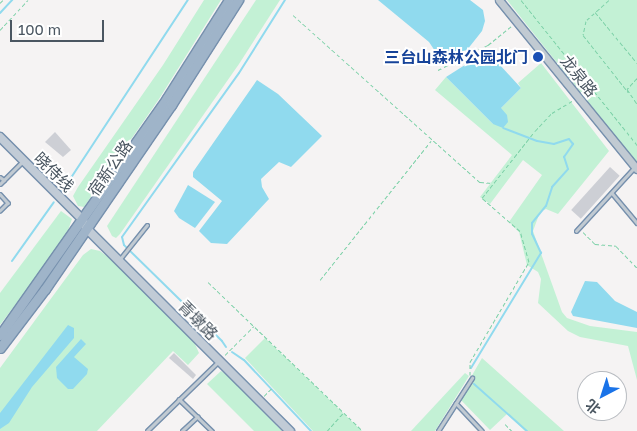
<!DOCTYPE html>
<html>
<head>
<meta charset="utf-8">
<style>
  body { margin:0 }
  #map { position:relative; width:637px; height:431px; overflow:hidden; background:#f5f3f3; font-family:"Golos Text","Noto Sans SC",sans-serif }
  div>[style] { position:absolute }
  .green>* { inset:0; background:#c3f1d5 }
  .water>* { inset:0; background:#90daee }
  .stream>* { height:2px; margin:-1px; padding:0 1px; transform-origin:1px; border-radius:1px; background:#90daee }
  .building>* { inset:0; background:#cdcfd5; transform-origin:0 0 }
  .path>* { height:1px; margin-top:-0.5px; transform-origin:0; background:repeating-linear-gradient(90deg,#7ad0a6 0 4px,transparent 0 6.5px) }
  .roads { filter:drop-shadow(1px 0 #7690ad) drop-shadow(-1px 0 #7690ad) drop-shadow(0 1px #7690ad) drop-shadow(0 -1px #7690ad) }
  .service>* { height:2.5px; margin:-1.25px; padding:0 1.25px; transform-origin:1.25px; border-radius:1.25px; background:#c1cad2 }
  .tertiary>* { height:7px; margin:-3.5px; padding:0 3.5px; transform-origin:3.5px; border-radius:3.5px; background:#c1cad2 }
  .secondary>* { height:8px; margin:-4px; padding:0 4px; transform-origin:4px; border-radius:4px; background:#c1cbd6 }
  .trunk>* { height:9px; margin:-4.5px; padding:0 4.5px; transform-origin:4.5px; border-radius:4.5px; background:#9fb4c9 }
  .dots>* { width:14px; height:14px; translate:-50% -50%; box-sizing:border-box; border:2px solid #fff; border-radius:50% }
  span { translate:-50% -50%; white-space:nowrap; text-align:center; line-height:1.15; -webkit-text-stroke:4px #fff; paint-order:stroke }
  .transit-label { font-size:16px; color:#164399; font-weight:700 }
  .right { translate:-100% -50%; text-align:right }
  .street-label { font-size:16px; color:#4a5661 }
  .north { position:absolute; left:577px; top:371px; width:50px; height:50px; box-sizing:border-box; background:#fff; border:1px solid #b7bbc0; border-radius:50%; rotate:220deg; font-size:14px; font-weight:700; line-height:20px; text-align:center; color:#4a5661 }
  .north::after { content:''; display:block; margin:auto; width:18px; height:22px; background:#1a73e8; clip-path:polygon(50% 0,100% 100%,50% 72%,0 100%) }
  .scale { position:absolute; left:10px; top:20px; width:94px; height:22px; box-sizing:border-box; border:2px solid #4a5661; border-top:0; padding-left:6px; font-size:15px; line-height:18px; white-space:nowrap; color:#4a5661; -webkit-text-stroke:4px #fff; paint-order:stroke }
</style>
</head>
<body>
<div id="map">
  <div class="green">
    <i style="clip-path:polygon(204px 0,221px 0,159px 99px,84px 207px,78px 206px,73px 196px,78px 187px,163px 65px)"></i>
    <i style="clip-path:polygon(256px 0,280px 0,239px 64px,120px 234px,116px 238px,112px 236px,107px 226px)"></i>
    <i style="clip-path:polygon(507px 0,637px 0,637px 163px,534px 34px)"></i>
    <i style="clip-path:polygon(541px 63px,609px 151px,558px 214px,546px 209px,540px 212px,533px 231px,562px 312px,567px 318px,590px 326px,637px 332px,637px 380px,628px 346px,580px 337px,568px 331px,538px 303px,541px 279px,538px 272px,527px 265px,519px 232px,509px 222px,542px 175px,523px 160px,490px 204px,480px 197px,512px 155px,435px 90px,446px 77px,493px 124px,501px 108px,521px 88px,518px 83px)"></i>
    <i style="clip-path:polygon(61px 211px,72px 219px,65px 239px,0 325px,0 293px)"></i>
    <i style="clip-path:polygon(91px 249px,100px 251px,113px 261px,194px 342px,199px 353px,188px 365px,173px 351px,97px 431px,0 431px,0 368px,83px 255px)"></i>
    <i style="clip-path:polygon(265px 338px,362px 431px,313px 431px,245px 358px)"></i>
    <i style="clip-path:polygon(482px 358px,564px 431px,525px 431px,507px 414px,490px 430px,459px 398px)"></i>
    <i style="clip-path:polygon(221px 371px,227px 375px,282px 431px,254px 431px,207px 384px)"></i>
    <i style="clip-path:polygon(465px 373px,469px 376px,435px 431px,411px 431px)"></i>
  </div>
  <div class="water">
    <i style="clip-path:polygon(378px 0,470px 0,483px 10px,485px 21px,482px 31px,467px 50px,439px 57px,429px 42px)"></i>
    <i style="clip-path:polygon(487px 51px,521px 88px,501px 108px,507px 115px,508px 122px,503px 128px,493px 124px,446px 77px)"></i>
    <i style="clip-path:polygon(257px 80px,278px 94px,322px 136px,291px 167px,279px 162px,261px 179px,262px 187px,269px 199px,227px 244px,211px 243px,199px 231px,222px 201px,193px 177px,193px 172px)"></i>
    <i style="clip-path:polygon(188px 185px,215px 202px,195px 228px,179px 218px,174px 211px)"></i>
    <i style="clip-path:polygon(585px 281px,597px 282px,615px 301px,637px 312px,637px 328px,573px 316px,571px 312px)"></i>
    <i style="clip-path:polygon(68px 325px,74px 328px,74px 338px,32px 387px,9px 423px,0 429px,0 413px)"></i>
    <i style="clip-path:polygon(81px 339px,86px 344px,74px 357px,88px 369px,87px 374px,73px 389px,68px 389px,57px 378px,56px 367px)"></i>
  </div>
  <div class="stream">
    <i style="left:0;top:13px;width:18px;rotate:-47deg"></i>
    <i style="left:61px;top:193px;width:231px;rotate:-56.7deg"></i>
    <i style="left:12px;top:261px;width:72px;rotate:-54.6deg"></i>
    <i style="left:226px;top:347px;width:7px;rotate:-124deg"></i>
    <i style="left:222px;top:341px;width:137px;rotate:-135.6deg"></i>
    <i style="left:124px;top:245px;width:8px;rotate:-104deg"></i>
    <i style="left:122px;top:237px;width:201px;rotate:-54.5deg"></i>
    <i style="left:239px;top:73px;width:86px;rotate:-57.8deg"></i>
    <i style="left:232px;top:352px;width:14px;rotate:34deg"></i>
    <i style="left:244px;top:360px;width:98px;rotate:46.7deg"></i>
    <i style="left:471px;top:368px;width:135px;rotate:-58.7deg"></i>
    <i style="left:541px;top:253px;width:21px;rotate:-115deg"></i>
    <i style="left:532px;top:234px;width:11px;rotate:-90deg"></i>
    <i style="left:532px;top:223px;width:22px;rotate:-51deg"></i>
    <i style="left:546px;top:206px;width:20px;rotate:-72deg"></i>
    <i style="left:552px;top:187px;width:24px;rotate:-48deg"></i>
    <i style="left:568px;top:169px;width:13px;rotate:-108deg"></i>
    <i style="left:564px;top:157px;width:16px;rotate:-55deg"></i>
    <i style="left:573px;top:144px;width:6px;rotate:-129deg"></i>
    <i style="left:569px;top:139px;width:16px;rotate:162deg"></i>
    <i style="left:554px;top:144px;width:17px;rotate:-170deg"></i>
    <i style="left:537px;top:141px;width:36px;rotate:-159deg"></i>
    <i style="left:474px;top:384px;width:71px;rotate:41.6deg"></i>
  </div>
  <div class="building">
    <i style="clip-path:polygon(55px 132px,71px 150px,63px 157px,45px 142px)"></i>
    <i style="left:610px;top:167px;width:13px;height:58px;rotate:42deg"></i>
    <i style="clip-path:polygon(174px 353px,196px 375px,193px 379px,169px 358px)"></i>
  </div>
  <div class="path">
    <i style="left:521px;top:0;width:186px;rotate:51.3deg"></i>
    <i style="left:609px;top:0;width:31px;rotate:138deg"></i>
    <i style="left:586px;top:21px;width:14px;rotate:102deg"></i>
    <i style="left:583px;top:35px;width:73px;rotate:51.7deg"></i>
    <i style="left:0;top:3px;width:4px;rotate:-45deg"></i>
    <i style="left:595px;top:12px;width:66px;rotate:50.5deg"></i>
    <i style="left:293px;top:15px;width:251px;rotate:41.8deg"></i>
    <i style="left:480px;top:182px;width:12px;rotate:5deg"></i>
    <i style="left:0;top:30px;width:41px;rotate:-47deg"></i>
    <i style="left:438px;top:70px;width:56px;rotate:-26.6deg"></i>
    <i style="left:488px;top:45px;width:32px;rotate:-39deg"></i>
    <i style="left:637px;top:78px;width:15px;rotate:132deg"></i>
    <i style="left:627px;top:89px;width:18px;rotate:56deg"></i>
    <i style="left:583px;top:232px;width:17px;rotate:45deg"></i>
    <i style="left:595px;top:244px;width:21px;rotate:5deg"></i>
    <i style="left:616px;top:246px;width:30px;rotate:46deg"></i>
    <i style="left:320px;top:280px;width:178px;rotate:-51.4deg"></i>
    <i style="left:208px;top:282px;width:215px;rotate:43.9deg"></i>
    <i style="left:225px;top:355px;width:41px;rotate:-45deg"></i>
    <i style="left:470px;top:375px;width:13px;rotate:-90deg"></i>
    <i style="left:470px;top:362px;width:116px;rotate:-59.5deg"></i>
    <i style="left:529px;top:262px;width:32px;rotate:-106deg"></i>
    <i style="left:520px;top:231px;width:50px;rotate:-139deg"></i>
    <i style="left:482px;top:198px;width:85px;rotate:-51.7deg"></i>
    <i style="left:535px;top:131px;width:25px;rotate:-47deg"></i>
    <i style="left:552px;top:113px;width:26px;rotate:-31deg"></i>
    <i style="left:264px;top:396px;width:11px;rotate:-45deg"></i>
    <i style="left:505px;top:424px;width:10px;rotate:45deg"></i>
    <i style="left:327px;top:431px;width:24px;rotate:-48deg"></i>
  </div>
  <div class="roads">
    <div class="service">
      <i style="left:0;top:177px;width:5px;rotate:37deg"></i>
      <i style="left:0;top:184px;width:31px;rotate:-45deg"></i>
      <i style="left:612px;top:193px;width:39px;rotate:50deg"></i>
      <i style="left:0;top:194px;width:12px;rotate:48deg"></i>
      <i style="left:8px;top:203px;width:11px;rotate:135deg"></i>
      <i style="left:576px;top:231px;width:86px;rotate:-47.4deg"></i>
      <i style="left:120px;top:259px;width:43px;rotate:-51.5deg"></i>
      <i style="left:179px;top:399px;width:46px;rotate:44.1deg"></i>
      <i style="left:456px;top:403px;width:38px;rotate:47deg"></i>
      <i style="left:147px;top:431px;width:100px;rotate:-44.2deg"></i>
      <i style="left:182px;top:431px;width:21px;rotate:-43deg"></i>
      <i style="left:438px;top:431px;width:63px;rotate:-57.3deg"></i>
    </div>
    <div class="tertiary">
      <i style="left:499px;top:0;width:218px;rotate:50.8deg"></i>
    </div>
    <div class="secondary">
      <i style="left:0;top:137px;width:117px;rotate:45deg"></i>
      <i style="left:83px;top:220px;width:9px;rotate:69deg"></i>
      <i style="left:86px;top:228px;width:288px;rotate:44.9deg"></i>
    </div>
    <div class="trunk">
      <i style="left:0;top:335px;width:290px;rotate:-54.8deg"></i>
      <i style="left:167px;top:98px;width:116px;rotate:-57.7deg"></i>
      <i style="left:0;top:348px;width:74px;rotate:-52.7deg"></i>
      <i style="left:45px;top:289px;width:223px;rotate:-55.6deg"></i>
      <i style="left:171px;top:105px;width:125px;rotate:-57.5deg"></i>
    </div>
  </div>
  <div class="dots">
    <i style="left:538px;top:57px;background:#1a4fb4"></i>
  </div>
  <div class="transit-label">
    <span class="right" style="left:528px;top:57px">三台山森林公园北门</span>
  </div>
  <div class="street-label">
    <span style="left:579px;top:76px;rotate:51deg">龙泉路</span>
    <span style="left:110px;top:168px;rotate:-55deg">宿新公路</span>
    <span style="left:54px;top:172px;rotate:45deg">晓侍线</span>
    <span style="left:198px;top:320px;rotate:45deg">青墩路</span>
  </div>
  <div class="north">北</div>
  <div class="scale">100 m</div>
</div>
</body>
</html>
